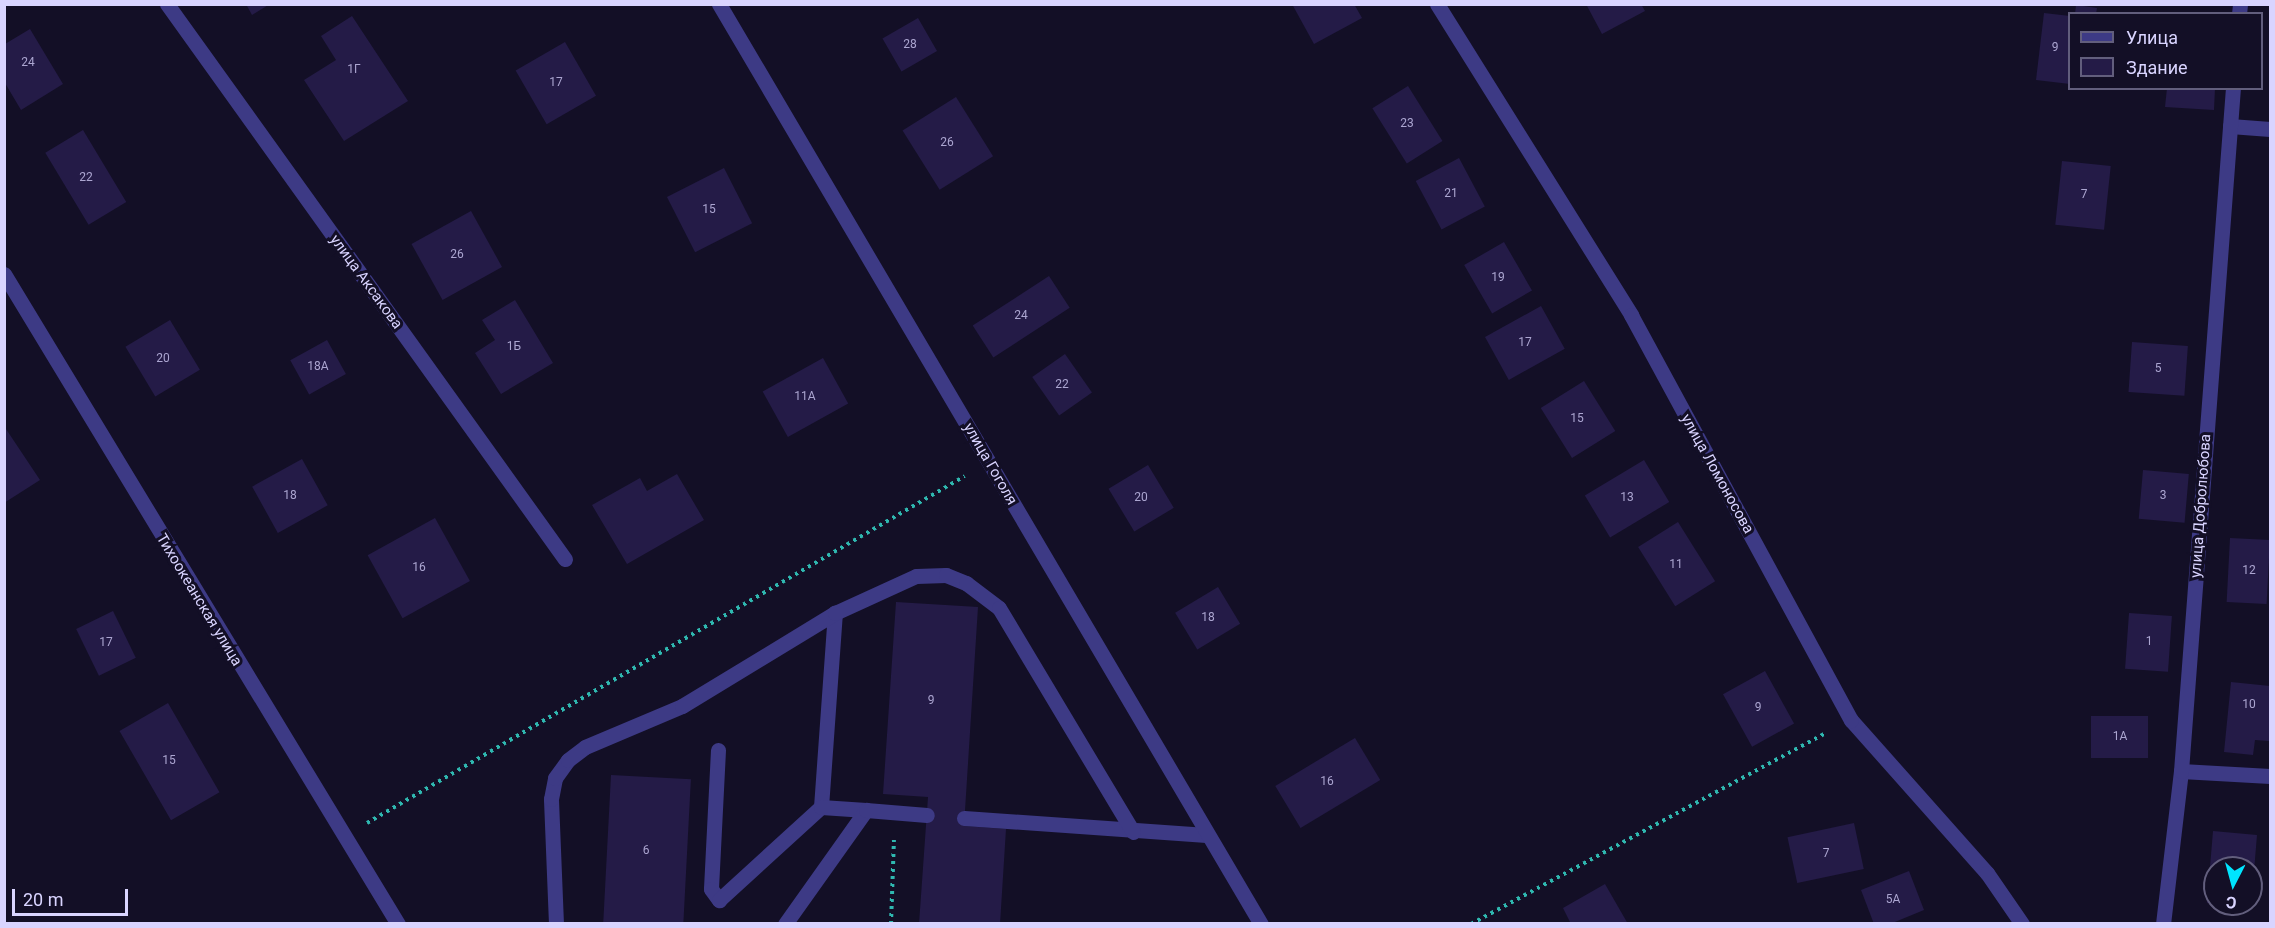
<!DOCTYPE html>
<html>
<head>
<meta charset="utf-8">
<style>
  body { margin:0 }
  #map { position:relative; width:2275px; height:928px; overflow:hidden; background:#130f26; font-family:Roboto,sans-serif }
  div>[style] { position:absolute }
  .building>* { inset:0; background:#241b47; transform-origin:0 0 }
  .path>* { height:4px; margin-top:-2px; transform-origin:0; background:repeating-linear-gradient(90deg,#2fb8b0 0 3px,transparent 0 7.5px) }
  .lane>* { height:15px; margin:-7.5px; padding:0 7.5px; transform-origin:7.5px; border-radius:7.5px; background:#3d3a85 }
  .street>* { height:15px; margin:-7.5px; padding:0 7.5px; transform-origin:7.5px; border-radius:7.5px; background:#3d3a85 }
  span { translate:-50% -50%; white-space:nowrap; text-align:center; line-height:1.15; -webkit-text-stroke:6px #130f26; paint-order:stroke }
  .number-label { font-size:12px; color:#aca6d1 }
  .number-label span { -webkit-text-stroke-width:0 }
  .street-label { font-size:15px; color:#d9d4ff }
  .frame { position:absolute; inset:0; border:6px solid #d9d4ff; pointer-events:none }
  .legend { position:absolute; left:2068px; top:12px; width:195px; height:78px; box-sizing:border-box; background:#130f26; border:2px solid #625e7d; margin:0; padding:8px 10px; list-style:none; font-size:18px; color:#d9d4ff }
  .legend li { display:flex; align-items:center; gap:12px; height:30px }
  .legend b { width:30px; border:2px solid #625e7d }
  .north { position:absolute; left:2203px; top:856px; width:60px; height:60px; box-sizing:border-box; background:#130f26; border:2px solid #625e7d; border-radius:50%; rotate:186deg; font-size:16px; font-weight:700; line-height:24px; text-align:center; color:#d9d4ff }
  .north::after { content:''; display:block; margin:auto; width:21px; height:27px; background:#00e5ff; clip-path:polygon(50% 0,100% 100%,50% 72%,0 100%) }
  .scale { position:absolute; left:12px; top:889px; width:116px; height:27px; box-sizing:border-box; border:3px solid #d9d4ff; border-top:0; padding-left:8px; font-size:18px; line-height:21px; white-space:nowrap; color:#d9d4ff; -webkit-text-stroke:4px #130f26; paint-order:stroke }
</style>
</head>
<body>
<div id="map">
  <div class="building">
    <i style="clip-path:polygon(246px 4px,270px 4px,252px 15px)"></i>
    <i style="clip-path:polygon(1292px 4px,1354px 4px,1362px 18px,1314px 44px)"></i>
    <i style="clip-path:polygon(1586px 4px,1641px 4px,1645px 11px,1602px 34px)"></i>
    <i style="clip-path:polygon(2076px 5px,2097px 8px,2096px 14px,2075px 14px)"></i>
    <i style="clip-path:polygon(2044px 13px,2070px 16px,2070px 84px,2036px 80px)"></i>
    <i style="clip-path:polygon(352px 16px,408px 101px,344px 141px,304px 80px,336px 60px,321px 36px)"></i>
    <i style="left:918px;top:18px;width:38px;height:41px;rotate:60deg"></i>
    <i style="clip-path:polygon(30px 29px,63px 84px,21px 110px,5px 83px,5px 44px)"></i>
    <i style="left:565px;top:42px;width:62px;height:57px;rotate:60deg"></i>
    <i style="left:1408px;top:86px;width:65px;height:42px;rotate:58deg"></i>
    <i style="clip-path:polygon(2167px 88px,2215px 88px,2214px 110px,2165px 107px)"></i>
    <i style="left:956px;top:97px;width:70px;height:63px;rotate:58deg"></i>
    <i style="left:83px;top:130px;width:84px;height:44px;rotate:59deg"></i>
    <i style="left:1459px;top:158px;width:55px;height:49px;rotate:62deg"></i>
    <i style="left:2062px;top:161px;width:49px;height:64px;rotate:6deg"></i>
    <i style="left:724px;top:168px;width:62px;height:64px;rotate:63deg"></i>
    <i style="left:471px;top:211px;width:64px;height:68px;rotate:61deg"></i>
    <i style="left:1504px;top:242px;width:56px;height:46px;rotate:60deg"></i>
    <i style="left:1049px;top:276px;width:38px;height:91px;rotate:57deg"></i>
    <i style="clip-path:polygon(515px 300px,553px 363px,501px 394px,475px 353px,495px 340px,482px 320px)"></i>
    <i style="left:1541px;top:306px;width:49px;height:64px;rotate:61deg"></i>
    <i style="left:170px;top:320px;width:58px;height:52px;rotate:59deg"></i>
    <i style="left:327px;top:340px;width:39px;height:42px;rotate:61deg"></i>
    <i style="left:2132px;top:342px;width:56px;height:50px;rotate:4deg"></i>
    <i style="left:1065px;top:354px;width:47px;height:40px;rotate:55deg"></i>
    <i style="left:823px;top:358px;width:52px;height:69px;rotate:61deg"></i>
    <i style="left:1584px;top:381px;width:59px;height:51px;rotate:58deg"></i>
    <i style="clip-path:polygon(4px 426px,40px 480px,4px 503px)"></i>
    <i style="left:302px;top:459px;width:53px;height:57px;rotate:61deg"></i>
    <i style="left:1644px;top:460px;width:49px;height:69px;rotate:59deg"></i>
    <i style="left:1148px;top:465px;width:50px;height:46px;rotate:59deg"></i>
    <i style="left:2143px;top:470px;width:46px;height:49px;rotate:5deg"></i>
    <i style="clip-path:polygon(677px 474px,704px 520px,627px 564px,592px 505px,640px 478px,647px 491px)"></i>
    <i style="left:435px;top:518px;width:72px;height:77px;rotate:61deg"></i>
    <i style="left:1678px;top:522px;width:70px;height:47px;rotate:58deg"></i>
    <i style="left:2230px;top:538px;width:40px;height:64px;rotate:3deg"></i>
    <i style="left:1218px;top:587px;width:43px;height:50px;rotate:59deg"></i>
    <i style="clip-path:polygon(896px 602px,978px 607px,964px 826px,1006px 829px,1000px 924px,919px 924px,928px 797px,883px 794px)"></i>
    <i style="left:113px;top:611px;width:52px;height:41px;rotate:64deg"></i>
    <i style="left:2129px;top:613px;width:43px;height:56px;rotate:4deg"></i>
    <i style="left:1765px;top:671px;width:60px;height:48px;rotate:61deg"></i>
    <i style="clip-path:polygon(2231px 682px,2270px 686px,2269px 741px,2255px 740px,2253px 755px,2224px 752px)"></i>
    <i style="left:168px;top:703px;width:103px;height:56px;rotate:60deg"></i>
    <i style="left:2091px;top:716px;width:57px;height:42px"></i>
    <i style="left:1355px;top:738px;width:49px;height:93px;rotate:59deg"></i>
    <i style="left:611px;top:775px;width:80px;height:149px;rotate:3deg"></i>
    <i style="left:1854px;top:823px;width:47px;height:68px;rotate:78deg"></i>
    <i style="clip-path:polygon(2213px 831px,2257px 835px,2253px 883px,2251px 868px,2215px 868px,2215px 903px,2207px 903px)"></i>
    <i style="clip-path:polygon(1909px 871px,1924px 910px,1890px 924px,1874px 924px,1861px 890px)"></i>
    <i style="clip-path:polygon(1605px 884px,1628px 924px,1571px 924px,1563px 908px)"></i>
  </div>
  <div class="path">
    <i style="left:367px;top:823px;width:691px;rotate:-30.13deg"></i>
    <i style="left:891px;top:924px;width:84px;rotate:-88deg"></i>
    <i style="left:1471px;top:924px;width:403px;rotate:-28.3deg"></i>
  </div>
  <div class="lane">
    <i style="left:1851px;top:720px;width:205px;rotate:48.4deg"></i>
    <i style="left:1987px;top:873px;width:62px;rotate:55.5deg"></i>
    <i style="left:718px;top:750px;width:139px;rotate:92.9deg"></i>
    <i style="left:711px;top:889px;width:14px;rotate:54deg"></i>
    <i style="left:719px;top:900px;width:138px;rotate:-42.4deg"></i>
    <i style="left:821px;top:807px;width:195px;rotate:-85.9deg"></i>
    <i style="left:2181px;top:771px;width:89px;rotate:3.2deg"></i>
    <i style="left:821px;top:807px;width:45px;rotate:3.8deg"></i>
    <i style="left:964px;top:818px;width:243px;rotate:4deg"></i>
    <i style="left:556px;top:924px;width:125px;rotate:-92.3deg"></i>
    <i style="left:551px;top:799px;width:21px;rotate:-79deg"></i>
    <i style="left:555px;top:778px;width:22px;rotate:-54deg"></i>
    <i style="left:568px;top:760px;width:21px;rotate:-37deg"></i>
    <i style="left:585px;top:747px;width:105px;rotate:-22.9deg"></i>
    <i style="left:682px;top:706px;width:179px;rotate:-31.3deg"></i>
    <i style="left:835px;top:613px;width:89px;rotate:-24.6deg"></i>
    <i style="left:916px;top:576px;width:30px;rotate:-2deg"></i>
    <i style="left:946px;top:575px;width:22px;rotate:22deg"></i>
    <i style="left:966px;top:583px;width:41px;rotate:37.1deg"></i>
    <i style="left:999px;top:608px;width:261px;rotate:59.1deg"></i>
    <i style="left:785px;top:924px;width:140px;rotate:-54.6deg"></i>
    <i style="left:866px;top:810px;width:61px;rotate:4.7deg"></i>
  </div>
  <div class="street">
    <i style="left:167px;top:4px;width:683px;rotate:54.36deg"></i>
    <i style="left:719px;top:4px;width:1068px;rotate:59.5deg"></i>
    <i style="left:1437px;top:4px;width:367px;rotate:58deg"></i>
    <i style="left:1631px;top:315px;width:461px;rotate:61.5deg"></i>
    <i style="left:2239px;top:14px;width:10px;rotate:-84deg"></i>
    <i style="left:2230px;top:126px;width:40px;rotate:4.3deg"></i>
    <i style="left:4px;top:274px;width:760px;rotate:58.78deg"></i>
    <i style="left:2163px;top:924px;width:154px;rotate:-83.3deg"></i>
    <i style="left:2181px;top:771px;width:685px;rotate:-85.65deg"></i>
  </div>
  <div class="number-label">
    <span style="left:910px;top:45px">28</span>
    <span style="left:2055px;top:48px">9</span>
    <span style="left:28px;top:63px">24</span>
    <span style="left:354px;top:70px">1Г</span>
    <span style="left:556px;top:83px">17</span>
    <span style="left:1407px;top:124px">23</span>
    <span style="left:947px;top:143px">26</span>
    <span style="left:86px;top:178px">22</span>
    <span style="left:1451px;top:194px">21</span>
    <span style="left:2084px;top:195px">7</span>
    <span style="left:709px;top:210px">15</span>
    <span style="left:457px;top:255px">26</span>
    <span style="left:1498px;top:278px">19</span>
    <span style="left:1021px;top:316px">24</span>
    <span style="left:1525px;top:343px">17</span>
    <span style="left:514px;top:347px">1Б</span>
    <span style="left:163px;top:359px">20</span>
    <span style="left:318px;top:367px">18А</span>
    <span style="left:2158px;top:369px">5</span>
    <span style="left:1062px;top:385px">22</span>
    <span style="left:805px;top:397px">11А</span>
    <span style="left:1577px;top:419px">15</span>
    <span style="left:290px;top:496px">18</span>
    <span style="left:2163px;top:496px">3</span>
    <span style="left:1141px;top:498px">20</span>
    <span style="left:1627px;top:498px">13</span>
    <span style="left:1676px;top:565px">11</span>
    <span style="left:419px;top:568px">16</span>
    <span style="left:2249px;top:571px">12</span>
    <span style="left:1208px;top:618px">18</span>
    <span style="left:2149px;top:642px">1</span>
    <span style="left:106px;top:643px">17</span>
    <span style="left:931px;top:701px">9</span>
    <span style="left:2249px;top:705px">10</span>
    <span style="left:1758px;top:708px">9</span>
    <span style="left:2120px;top:737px">1А</span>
    <span style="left:169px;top:761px">15</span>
    <span style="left:1327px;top:782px">16</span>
    <span style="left:646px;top:851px">6</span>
    <span style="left:1826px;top:854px">7</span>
    <span style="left:1893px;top:900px">5А</span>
  </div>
  <div class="street-label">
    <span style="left:366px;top:282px;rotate:54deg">улица Аксакова</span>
    <span style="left:990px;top:464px;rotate:60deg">улица Гоголя</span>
    <span style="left:1717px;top:474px;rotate:61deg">улица Ломоносова</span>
    <span style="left:2201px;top:506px;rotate:-86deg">улица Добролюбова</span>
    <span style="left:199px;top:600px;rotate:59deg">Тихоокеанская улица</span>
  </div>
  <div class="frame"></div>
  <ul class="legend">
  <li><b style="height:8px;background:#3d3a85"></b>Улица</li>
  <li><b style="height:16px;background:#241b47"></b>Здание</li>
  </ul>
  <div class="north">С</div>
  <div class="scale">20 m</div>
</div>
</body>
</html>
